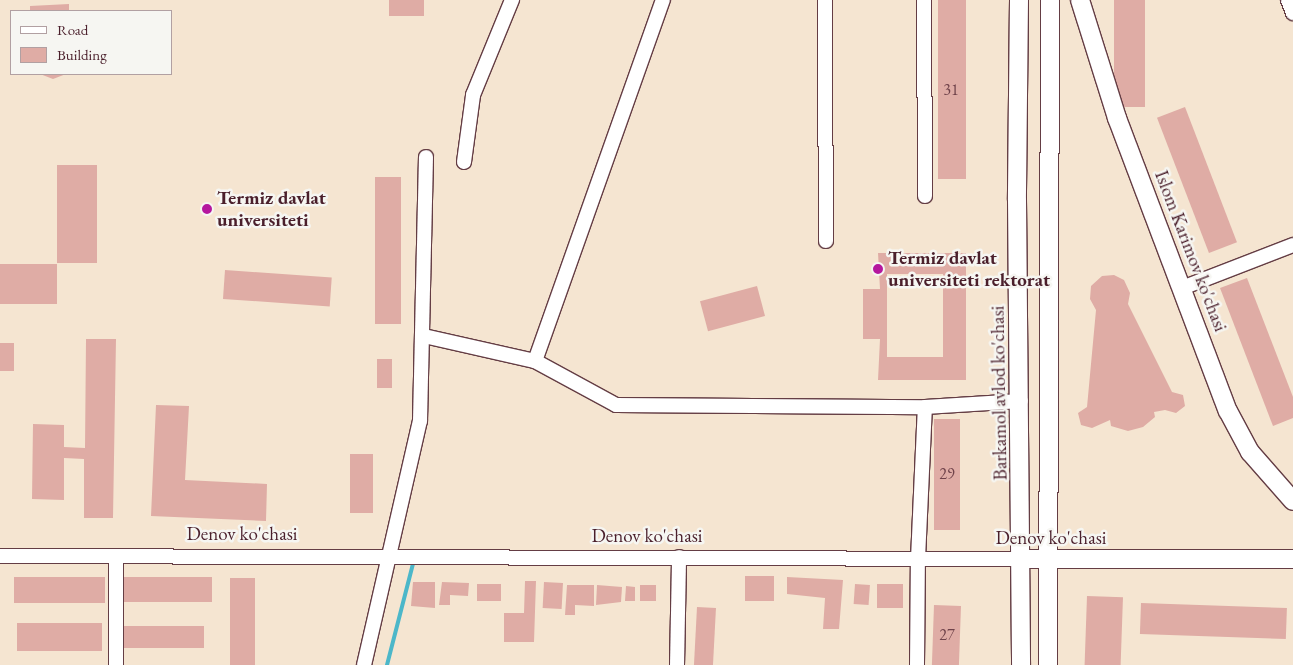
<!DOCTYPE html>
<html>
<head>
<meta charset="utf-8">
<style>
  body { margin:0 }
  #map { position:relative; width:1293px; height:665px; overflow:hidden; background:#f5e5d1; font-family:"EB Garamond",serif }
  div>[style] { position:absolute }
  .stream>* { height:4px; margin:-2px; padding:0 2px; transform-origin:2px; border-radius:2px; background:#4cb7c9 }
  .building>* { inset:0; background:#dfaca5; transform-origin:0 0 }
  .roads { filter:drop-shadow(1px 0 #643d44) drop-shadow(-1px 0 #643d44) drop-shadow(0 1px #643d44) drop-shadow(0 -1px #643d44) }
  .minor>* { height:14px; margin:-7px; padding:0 7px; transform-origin:7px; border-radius:7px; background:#fff }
  .major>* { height:18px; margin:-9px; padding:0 9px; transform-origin:9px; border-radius:9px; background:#fff }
  .dots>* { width:14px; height:14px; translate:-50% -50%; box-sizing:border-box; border:2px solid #f6f6f2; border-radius:50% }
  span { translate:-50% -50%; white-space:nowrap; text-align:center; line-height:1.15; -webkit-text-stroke:5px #f6f6f2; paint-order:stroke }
  .number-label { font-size:16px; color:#6f424a }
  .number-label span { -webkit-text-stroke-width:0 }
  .poi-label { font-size:19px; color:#4a1f2b; font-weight:700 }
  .left { translate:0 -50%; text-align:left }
  .street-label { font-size:19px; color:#4a1f2b }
  .legend { position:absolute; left:10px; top:10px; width:162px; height:65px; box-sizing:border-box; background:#f6f6f2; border:1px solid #b1a0a2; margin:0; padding:6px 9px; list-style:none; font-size:15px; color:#4a1f2b }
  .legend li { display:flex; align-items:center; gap:10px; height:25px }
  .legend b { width:25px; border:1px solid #b1a0a2 }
</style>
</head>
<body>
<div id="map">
  <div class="stream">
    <i style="left:387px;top:665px;width:104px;rotate:-75.6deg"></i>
  </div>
  <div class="building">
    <i style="left:389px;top:0;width:35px;height:16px"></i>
    <i style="left:938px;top:0;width:28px;height:179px"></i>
    <i style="left:1114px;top:0;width:31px;height:107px"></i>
    <i style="clip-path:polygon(69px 4px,69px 11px,30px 11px,30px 6px)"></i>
    <i style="clip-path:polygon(40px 74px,66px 74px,53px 79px)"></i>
    <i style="left:1185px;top:107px;width:145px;height:30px;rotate:69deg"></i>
    <i style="left:57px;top:165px;width:40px;height:98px"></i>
    <i style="left:375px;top:177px;width:26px;height:147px"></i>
    <i style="clip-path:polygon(evenodd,878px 253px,966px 253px,966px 380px,878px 380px,880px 339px,863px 339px,863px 289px,880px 289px,878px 253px,887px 274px,943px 274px,943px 357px,887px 357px,887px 274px)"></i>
    <i style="left:0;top:264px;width:57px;height:40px"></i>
    <i style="left:225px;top:270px;width:107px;height:29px;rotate:4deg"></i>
    <i style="clip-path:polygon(1114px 275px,1124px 280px,1130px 293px,1128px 304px,1172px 392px,1183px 395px,1185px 406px,1176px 413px,1165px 410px,1154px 412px,1155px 417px,1143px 427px,1128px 431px,1111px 426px,1110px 420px,1092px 428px,1081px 425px,1078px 413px,1087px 407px,1096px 310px,1090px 299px,1091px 286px,1102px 276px)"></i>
    <i style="clip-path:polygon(1247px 278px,1293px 397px,1293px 418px,1273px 426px,1220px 288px)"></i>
    <i style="left:757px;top:286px;width:31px;height:59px;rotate:75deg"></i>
    <i style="clip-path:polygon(86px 339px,116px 339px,113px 518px,84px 518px,84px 459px,64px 458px,64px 500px,32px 499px,33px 424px,64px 425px,64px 447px,85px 448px)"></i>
    <i style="left:0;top:343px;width:14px;height:28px"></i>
    <i style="left:377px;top:359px;width:15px;height:29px"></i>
    <i style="clip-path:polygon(156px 405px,189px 406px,185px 480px,267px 484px,266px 521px,151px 516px)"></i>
    <i style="left:934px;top:419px;width:26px;height:111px"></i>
    <i style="left:350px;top:454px;width:23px;height:59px"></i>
    <i style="left:745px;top:576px;width:29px;height:25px"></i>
    <i style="left:105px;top:577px;width:26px;height:91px;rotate:90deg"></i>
    <i style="left:212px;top:577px;width:25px;height:91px;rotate:90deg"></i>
    <i style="clip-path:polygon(787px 577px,843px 580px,839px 629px,823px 629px,825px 598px,787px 594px)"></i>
    <i style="left:230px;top:578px;width:25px;height:87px"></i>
    <i style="clip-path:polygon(525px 581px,536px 581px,534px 642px,504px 642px,504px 613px,524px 613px)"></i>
    <i style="clip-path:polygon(413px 582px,435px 582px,435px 608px,411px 606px)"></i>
    <i style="clip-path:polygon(442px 582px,469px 583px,468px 596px,450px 595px,450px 605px,439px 605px)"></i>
    <i style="left:544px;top:582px;width:19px;height:26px;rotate:3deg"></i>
    <i style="left:477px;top:584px;width:24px;height:17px"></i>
    <i style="left:855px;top:584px;width:15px;height:20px;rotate:4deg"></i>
    <i style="left:877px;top:584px;width:26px;height:24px"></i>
    <i style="clip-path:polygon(567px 585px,594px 585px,594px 606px,575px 605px,575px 615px,565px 615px)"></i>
    <i style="clip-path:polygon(597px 585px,622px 587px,621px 602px,596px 605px)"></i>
    <i style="left:640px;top:585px;width:16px;height:16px"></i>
    <i style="clip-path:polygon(626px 586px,635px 587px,635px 601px,625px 601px)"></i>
    <i style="left:1087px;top:596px;width:36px;height:69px;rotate:2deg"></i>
    <i style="left:1141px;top:603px;width:146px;height:31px;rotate:2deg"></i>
    <i style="left:934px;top:605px;width:27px;height:60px;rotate:2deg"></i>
    <i style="left:697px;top:607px;width:19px;height:58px;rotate:3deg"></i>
    <i style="left:17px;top:623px;width:85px;height:28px"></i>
    <i style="left:204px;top:626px;width:22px;height:87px;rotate:90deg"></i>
  </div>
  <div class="roads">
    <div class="minor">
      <i style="left:825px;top:0;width:241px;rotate:89.8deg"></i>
      <i style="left:924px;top:0;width:196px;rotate:89.7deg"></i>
      <i style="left:1288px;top:0;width:14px;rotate:69deg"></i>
      <i style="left:464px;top:162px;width:68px;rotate:-82.3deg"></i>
      <i style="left:473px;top:95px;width:103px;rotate:-67.7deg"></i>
      <i style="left:1182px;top:288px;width:119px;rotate:-21.2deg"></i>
      <i style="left:424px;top:336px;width:114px;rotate:12.7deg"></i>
      <i style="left:535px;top:361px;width:92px;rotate:28.5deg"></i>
      <i style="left:616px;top:405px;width:309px;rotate:0.4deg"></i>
      <i style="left:925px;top:407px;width:96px;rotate:-3.6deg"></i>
      <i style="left:535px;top:361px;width:383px;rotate:-70.5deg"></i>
      <i style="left:0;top:556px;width:1022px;rotate:0.17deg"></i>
      <i style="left:116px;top:665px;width:109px;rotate:-90deg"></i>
      <i style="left:364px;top:665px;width:250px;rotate:-77.1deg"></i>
      <i style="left:420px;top:421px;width:264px;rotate:-88.7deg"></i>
      <i style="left:677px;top:665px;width:108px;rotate:-88.9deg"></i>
      <i style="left:917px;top:665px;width:106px;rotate:-89.5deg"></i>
      <i style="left:918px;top:559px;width:152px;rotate:-87.4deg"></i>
    </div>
    <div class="major">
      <i style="left:1019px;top:0;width:200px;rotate:90.6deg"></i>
      <i style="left:1017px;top:200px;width:465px;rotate:89.5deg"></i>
      <i style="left:1080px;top:0;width:124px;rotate:72.6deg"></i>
      <i style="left:1117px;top:118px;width:313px;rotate:69.3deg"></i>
      <i style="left:1228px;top:411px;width:47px;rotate:61.8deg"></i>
      <i style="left:1250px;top:452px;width:65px;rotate:48.7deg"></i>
      <i style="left:1022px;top:559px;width:271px"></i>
      <i style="left:1048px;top:665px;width:665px;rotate:-89.83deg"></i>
    </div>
  </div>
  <div class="dots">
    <i style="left:207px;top:209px;background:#b5179e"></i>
    <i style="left:878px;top:269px;background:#b5179e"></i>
  </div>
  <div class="number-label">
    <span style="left:951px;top:90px">31</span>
    <span style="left:947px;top:474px">29</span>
    <span style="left:947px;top:635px">27</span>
  </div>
  <div class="poi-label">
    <span class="left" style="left:217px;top:209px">Termiz davlat<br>universiteti</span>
    <span class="left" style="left:888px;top:269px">Termiz davlat<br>universiteti rektorat</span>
  </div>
  <div class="street-label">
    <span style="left:1191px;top:251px;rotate:69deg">Islom Karimov ko'chasi</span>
    <span style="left:999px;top:393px;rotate:-91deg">Barkamol avlod ko'chasi</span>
    <span style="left:242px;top:534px">Denov ko'chasi</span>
    <span style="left:647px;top:536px">Denov ko'chasi</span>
    <span style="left:1051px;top:538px">Denov ko'chasi</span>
  </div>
  <ul class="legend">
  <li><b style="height:6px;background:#fff"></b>Road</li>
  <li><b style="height:14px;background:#dfaca5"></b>Building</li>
  </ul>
</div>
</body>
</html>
